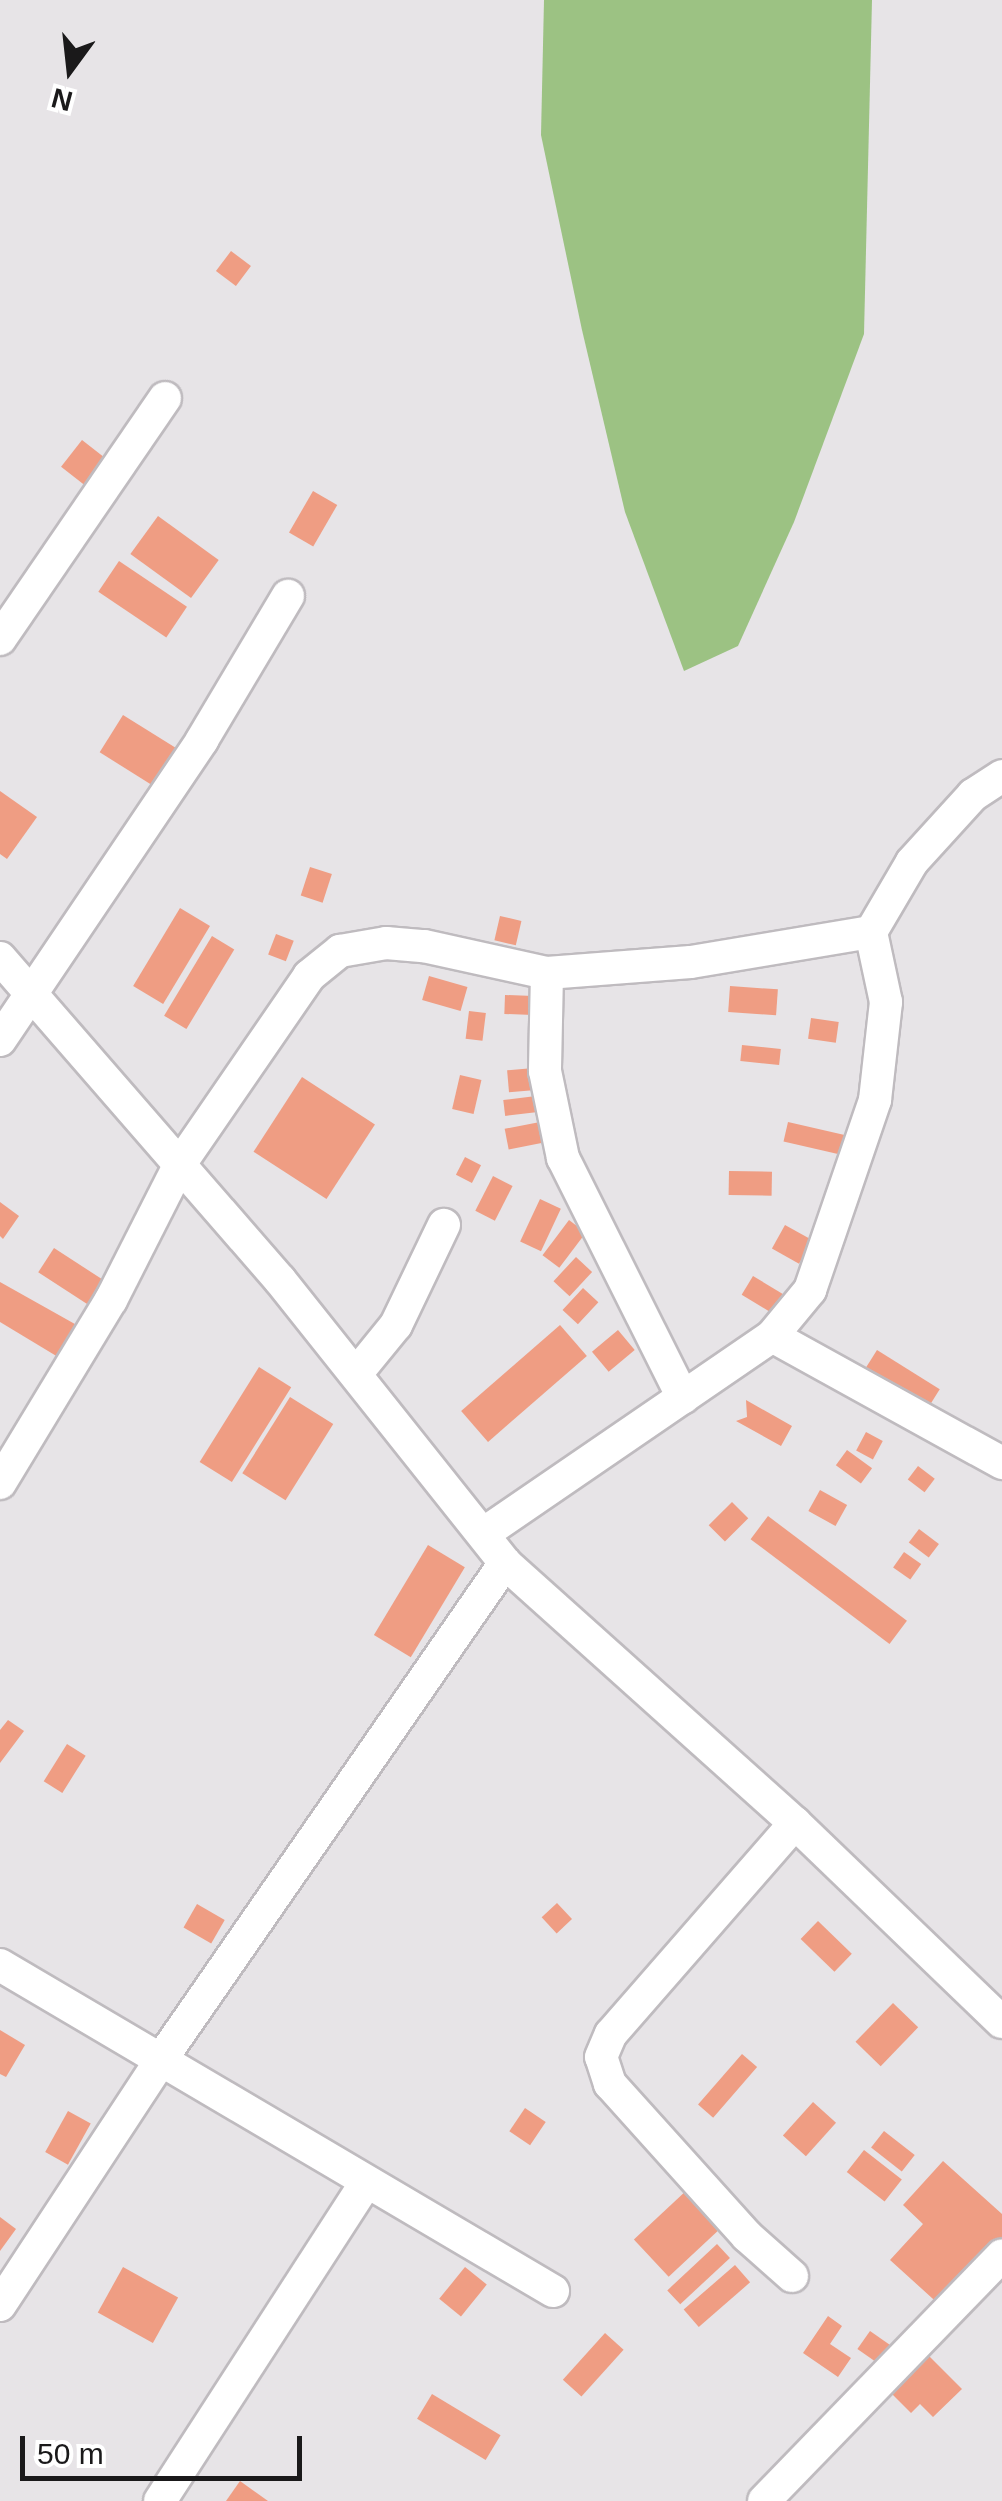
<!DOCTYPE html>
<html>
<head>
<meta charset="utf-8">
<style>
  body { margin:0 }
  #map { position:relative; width:1002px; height:2501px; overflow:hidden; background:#e7e4e7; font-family:Helvetica,sans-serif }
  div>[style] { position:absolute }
  .green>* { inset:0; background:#9cc283 }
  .building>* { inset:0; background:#ef9d83; transform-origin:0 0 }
  .roads { filter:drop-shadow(2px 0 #bfbbbf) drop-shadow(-2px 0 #bfbbbf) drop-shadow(0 2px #bfbbbf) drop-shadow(0 -2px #bfbbbf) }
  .street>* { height:32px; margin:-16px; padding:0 16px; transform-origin:16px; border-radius:16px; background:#fff }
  span { translate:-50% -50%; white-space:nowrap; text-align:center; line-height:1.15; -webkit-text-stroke:10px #fff; paint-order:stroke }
  .north { position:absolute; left:20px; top:20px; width:100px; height:100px; -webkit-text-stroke:8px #fff; paint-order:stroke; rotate:195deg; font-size:28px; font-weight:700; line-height:40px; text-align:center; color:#1a191a }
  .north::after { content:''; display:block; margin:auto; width:35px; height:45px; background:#1a191a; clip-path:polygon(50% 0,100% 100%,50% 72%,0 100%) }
  .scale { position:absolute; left:20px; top:2436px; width:282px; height:45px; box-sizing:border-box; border:5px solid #1a191a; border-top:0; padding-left:12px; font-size:30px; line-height:35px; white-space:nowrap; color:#1a191a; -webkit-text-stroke:8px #fff; paint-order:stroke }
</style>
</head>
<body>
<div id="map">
  <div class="green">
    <i style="clip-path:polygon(544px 0,872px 0,864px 334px,794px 522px,738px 646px,684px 671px,625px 512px,582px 330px,541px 135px)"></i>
  </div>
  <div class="building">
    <i style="left:231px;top:251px;width:25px;height:25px;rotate:37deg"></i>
    <i style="left:82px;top:440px;width:37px;height:34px;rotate:38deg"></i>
    <i style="left:313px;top:491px;width:28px;height:48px;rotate:30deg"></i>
    <i style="left:158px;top:516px;width:75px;height:47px;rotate:36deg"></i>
    <i style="left:119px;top:561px;width:82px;height:37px;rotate:34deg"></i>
    <i style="left:123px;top:715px;width:62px;height:44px;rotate:32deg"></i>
    <i style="clip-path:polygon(0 791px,37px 817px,7px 859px,0 854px)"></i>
    <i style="left:310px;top:867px;width:23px;height:30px;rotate:18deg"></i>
    <i style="left:180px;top:908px;width:35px;height:91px;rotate:31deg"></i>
    <i style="left:500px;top:916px;width:22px;height:25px;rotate:13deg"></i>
    <i style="left:276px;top:934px;width:19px;height:22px;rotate:21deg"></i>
    <i style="left:212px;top:936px;width:26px;height:93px;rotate:31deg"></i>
    <i style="left:429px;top:976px;width:40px;height:25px;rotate:16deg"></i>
    <i style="left:730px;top:986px;width:48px;height:26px;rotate:4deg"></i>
    <i style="left:505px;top:995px;width:35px;height:19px;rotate:2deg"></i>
    <i style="left:469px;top:1011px;width:17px;height:28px;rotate:7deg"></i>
    <i style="left:811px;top:1018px;width:28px;height:21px;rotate:8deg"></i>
    <i style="left:742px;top:1045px;width:39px;height:16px;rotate:6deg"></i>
    <i style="left:534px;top:1068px;width:22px;height:27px;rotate:85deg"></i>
    <i style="left:460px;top:1075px;width:22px;height:35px;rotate:13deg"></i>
    <i style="left:302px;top:1077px;width:87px;height:89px;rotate:33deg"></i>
    <i style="left:536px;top:1096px;width:16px;height:33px;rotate:83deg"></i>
    <i style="left:540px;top:1122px;width:21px;height:36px;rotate:79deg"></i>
    <i style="left:788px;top:1122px;width:67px;height:20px;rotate:13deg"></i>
    <i style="left:465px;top:1157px;width:18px;height:20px;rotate:27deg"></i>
    <i style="left:729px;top:1171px;width:43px;height:24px;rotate:1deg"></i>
    <i style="left:493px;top:1176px;width:22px;height:39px;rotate:27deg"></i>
    <i style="left:540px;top:1199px;width:23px;height:47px;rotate:25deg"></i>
    <i style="clip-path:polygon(0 1202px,19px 1216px,3px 1239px,0 1236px)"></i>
    <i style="left:569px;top:1220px;width:21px;height:44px;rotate:37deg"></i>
    <i style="left:785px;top:1225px;width:31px;height:27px;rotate:29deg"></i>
    <i style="left:54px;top:1248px;width:62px;height:29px;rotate:33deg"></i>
    <i style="left:576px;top:1257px;width:22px;height:33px;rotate:43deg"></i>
    <i style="left:753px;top:1276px;width:42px;height:22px;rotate:31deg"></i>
    <i style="clip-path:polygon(0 1282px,82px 1328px,63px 1360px,0 1322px)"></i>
    <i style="left:583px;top:1288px;width:21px;height:30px;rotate:43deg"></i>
    <i style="left:560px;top:1325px;width:41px;height:131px;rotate:49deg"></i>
    <i style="left:618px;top:1330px;width:26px;height:34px;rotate:50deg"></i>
    <i style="left:877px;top:1350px;width:74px;height:29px;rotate:32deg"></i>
    <i style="left:259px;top:1367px;width:38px;height:112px;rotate:32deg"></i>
    <i style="left:290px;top:1397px;width:51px;height:90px;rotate:32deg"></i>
    <i style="clip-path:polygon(746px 1400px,792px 1426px,781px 1446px,736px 1421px,747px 1417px)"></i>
    <i style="left:866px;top:1432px;width:19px;height:21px;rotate:28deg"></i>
    <i style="left:847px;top:1450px;width:31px;height:19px;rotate:36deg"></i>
    <i style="left:918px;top:1466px;width:21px;height:17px;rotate:37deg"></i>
    <i style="left:820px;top:1490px;width:31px;height:24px;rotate:29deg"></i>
    <i style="left:732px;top:1502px;width:23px;height:33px;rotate:45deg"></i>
    <i style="left:768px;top:1516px;width:174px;height:29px;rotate:37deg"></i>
    <i style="left:919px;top:1529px;width:25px;height:17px;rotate:37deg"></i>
    <i style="left:428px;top:1545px;width:43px;height:105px;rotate:31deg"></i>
    <i style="left:904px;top:1552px;width:21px;height:19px;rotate:35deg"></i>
    <i style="clip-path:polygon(8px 1720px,24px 1731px,0 1763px,0 1730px)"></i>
    <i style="left:67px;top:1744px;width:22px;height:44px;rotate:32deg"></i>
    <i style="left:557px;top:1903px;width:22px;height:21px;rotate:47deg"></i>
    <i style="left:197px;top:1904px;width:32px;height:27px;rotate:30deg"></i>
    <i style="left:818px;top:1921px;width:47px;height:25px;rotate:44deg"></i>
    <i style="left:893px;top:2003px;width:35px;height:54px;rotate:44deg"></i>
    <i style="clip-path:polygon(0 2030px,25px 2045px,6px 2077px,0 2074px)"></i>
    <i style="left:742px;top:2054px;width:20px;height:67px;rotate:41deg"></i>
    <i style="left:813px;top:2102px;width:31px;height:45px;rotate:42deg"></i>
    <i style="left:525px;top:2108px;width:25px;height:28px;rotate:34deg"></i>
    <i style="left:68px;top:2111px;width:26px;height:47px;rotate:29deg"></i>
    <i style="left:884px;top:2131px;width:39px;height:21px;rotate:38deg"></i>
    <i style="left:864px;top:2150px;width:48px;height:28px;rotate:38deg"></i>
    <i style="clip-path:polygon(943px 2161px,1002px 2214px,1002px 2244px,943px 2308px,890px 2260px,923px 2224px,903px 2205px)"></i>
    <i style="left:688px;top:2189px;width:51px;height:74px;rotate:47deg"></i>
    <i style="clip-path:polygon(0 2217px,16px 2229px,0 2251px)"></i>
    <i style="left:717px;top:2244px;width:19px;height:68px;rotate:47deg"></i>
    <i style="left:735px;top:2265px;width:23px;height:68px;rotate:49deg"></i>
    <i style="left:123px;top:2267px;width:63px;height:52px;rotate:29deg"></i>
    <i style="left:465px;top:2267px;width:28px;height:41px;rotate:39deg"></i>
    <i style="clip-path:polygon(828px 2316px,842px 2326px,830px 2344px,851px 2358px,838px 2377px,803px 2353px)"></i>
    <i style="left:870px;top:2331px;width:28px;height:22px;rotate:35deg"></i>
    <i style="left:605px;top:2333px;width:25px;height:63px;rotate:42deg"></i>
    <i style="clip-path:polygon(926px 2353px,962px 2389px,933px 2417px,920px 2404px,911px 2413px,888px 2390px)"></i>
    <i style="left:432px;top:2394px;width:80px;height:29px;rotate:31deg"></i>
    <i style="clip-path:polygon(240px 2481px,268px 2501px,226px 2501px)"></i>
  </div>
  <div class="roads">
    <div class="street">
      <i style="left:0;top:639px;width:292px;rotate:-55.6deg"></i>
      <i style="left:0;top:958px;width:427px;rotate:49deg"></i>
      <i style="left:280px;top:1280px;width:362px;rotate:51.5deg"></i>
      <i style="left:505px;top:1563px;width:389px;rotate:41.9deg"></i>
      <i style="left:795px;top:1823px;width:287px;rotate:43.9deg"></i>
      <i style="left:547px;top:973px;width:98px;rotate:91.2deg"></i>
      <i style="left:545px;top:1071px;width:89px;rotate:78.3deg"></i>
      <i style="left:563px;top:1158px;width:268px;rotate:63.4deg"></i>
      <i style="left:0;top:1040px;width:362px;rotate:-56deg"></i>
      <i style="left:202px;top:740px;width:168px;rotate:-59.2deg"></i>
      <i style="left:772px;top:1336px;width:263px;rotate:28.9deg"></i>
      <i style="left:356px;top:1374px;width:63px;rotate:-50.8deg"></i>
      <i style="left:396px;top:1325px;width:111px;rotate:-64.4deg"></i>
      <i style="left:0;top:1483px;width:214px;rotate:-58.8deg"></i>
      <i style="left:111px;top:1300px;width:153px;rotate:-63.1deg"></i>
      <i style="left:180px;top:1164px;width:228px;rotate:-55.5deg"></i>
      <i style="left:309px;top:976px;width:40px;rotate:-39deg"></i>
      <i style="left:340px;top:951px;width:47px;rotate:-9.9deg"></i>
      <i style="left:386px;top:943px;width:38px;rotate:5deg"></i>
      <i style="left:424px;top:946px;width:126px;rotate:12.4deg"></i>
      <i style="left:547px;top:973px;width:144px;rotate:-4.4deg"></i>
      <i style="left:691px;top:962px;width:182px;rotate:-9.5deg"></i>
      <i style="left:483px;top:1534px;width:350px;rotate:-34.4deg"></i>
      <i style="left:772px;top:1336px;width:60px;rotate:-50.4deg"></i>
      <i style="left:810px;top:1290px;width:201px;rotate:-71.1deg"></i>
      <i style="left:875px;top:1100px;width:99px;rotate:-83.6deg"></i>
      <i style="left:886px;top:1002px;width:72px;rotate:-102.1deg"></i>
      <i style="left:871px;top:932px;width:81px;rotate:-59.6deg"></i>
      <i style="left:912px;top:862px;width:91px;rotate:-47.7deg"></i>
      <i style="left:973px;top:795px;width:35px;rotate:-33deg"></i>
      <i style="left:0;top:1965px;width:642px;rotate:30.52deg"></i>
      <i style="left:792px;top:2276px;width:60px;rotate:-138.4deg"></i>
      <i style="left:747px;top:2236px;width:205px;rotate:-132deg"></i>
      <i style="left:610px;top:2084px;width:28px;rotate:-108deg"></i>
      <i style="left:601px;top:2057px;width:25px;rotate:-67deg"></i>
      <i style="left:611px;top:2034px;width:280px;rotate:-48.9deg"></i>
      <i style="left:0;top:2305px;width:292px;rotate:-56.7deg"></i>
      <i style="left:160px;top:2061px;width:606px;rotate:-55.29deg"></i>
      <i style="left:160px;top:2501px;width:380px;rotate:-57.1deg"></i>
      <i style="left:764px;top:2501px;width:342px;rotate:-45.9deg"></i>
    </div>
  </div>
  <div class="north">N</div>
  <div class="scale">50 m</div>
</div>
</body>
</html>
